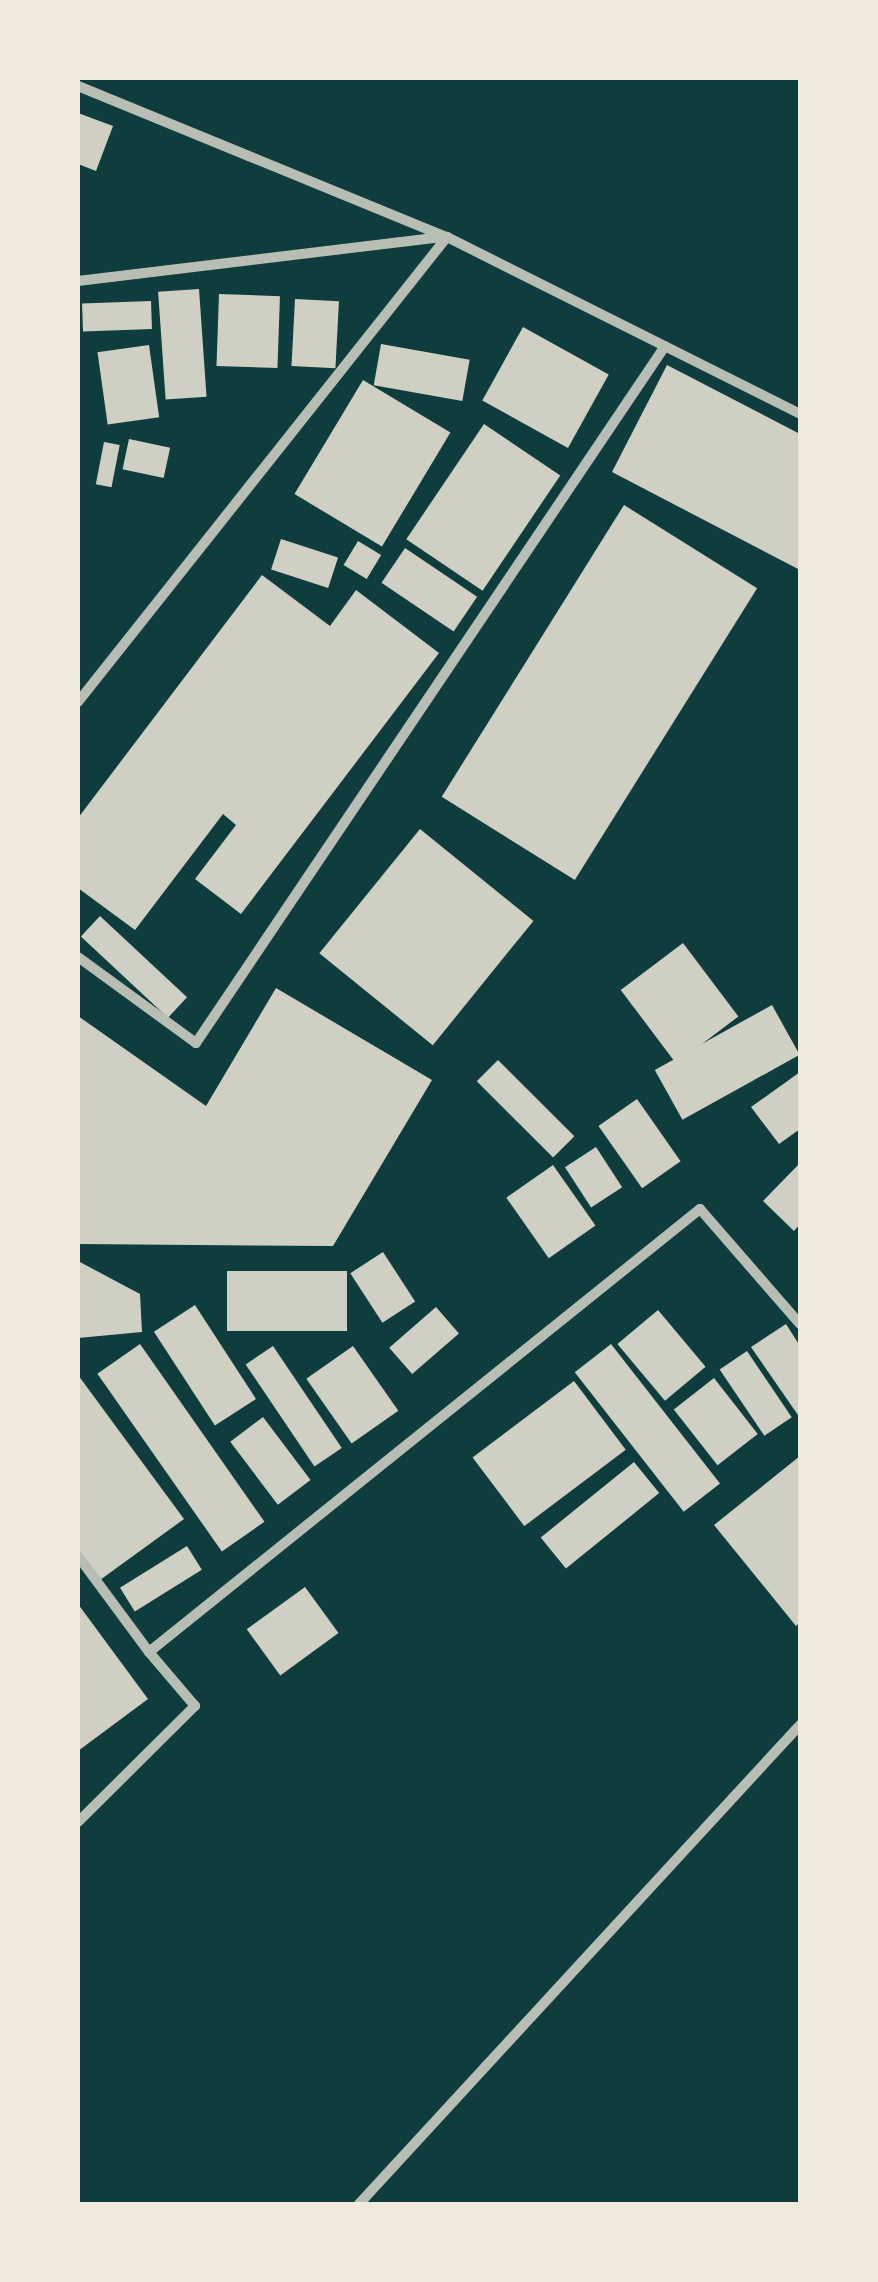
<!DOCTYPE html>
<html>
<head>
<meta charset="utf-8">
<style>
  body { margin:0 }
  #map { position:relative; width:878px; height:2282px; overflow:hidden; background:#0f3d3e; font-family:Cabin,sans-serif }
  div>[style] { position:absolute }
  .building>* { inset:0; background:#cfcfc3; transform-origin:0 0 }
  .minor>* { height:10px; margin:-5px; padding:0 5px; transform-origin:5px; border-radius:5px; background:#b8beb3 }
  span { translate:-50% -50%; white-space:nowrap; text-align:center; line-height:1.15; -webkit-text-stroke:10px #f1e9da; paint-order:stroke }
  .frame { position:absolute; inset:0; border:80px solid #f1e9da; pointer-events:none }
</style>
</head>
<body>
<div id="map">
  <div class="building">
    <i style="clip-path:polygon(78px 113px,113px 126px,96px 171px,78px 164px)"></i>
    <i style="left:199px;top:289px;width:108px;height:41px;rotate:86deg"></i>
    <i style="left:219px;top:294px;width:61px;height:72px;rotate:2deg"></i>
    <i style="left:295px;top:299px;width:44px;height:67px;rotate:3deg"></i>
    <i style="left:151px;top:301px;width:28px;height:69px;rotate:88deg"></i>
    <i style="left:523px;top:327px;width:98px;height:84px;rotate:29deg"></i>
    <i style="left:381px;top:344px;width:90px;height:42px;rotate:10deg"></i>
    <i style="left:149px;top:345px;width:73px;height:52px;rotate:82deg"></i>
    <i style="clip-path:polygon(667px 365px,800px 434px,800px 570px,612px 472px)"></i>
    <i style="left:363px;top:380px;width:102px;height:133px;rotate:31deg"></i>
    <i style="left:484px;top:424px;width:92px;height:139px;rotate:34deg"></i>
    <i style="left:129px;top:439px;width:42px;height:31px;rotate:12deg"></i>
    <i style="left:104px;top:442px;width:16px;height:43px;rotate:11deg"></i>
    <i style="left:624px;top:505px;width:157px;height:344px;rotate:32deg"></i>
    <i style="left:281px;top:539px;width:60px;height:32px;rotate:18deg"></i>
    <i style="left:358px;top:541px;width:27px;height:28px;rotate:31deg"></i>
    <i style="left:405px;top:548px;width:87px;height:42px;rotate:34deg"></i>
    <i style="clip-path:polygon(262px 575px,330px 626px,356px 590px,439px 653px,241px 914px,195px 879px,236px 825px,223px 814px,135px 930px,78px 888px,78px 818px)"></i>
    <i style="left:420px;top:829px;width:146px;height:160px;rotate:39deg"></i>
    <i style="left:100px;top:916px;width:119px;height:28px;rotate:43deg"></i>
    <i style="left:683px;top:943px;width:92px;height:78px;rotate:53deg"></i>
    <i style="clip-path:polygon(276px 988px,432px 1080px,333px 1246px,78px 1244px,78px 1016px,206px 1106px)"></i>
    <i style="left:772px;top:1005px;width:57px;height:134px;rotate:61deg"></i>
    <i style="left:498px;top:1060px;width:108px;height:30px;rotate:45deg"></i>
    <i style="clip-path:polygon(800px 1072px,800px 1129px,779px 1144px,751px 1107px)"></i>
    <i style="left:637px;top:1099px;width:76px;height:47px;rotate:55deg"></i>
    <i style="left:596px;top:1147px;width:48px;height:37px;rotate:57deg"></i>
    <i style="clip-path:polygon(800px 1163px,800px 1224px,794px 1231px,763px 1201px)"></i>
    <i style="left:553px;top:1165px;width:74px;height:57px;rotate:55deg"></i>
    <i style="left:383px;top:1252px;width:59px;height:39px;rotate:57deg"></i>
    <i style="clip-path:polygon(78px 1261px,140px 1294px,142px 1332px,78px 1338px)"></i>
    <i style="left:347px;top:1271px;width:60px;height:120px;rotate:90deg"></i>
    <i style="left:195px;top:1305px;width:112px;height:49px;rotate:57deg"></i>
    <i style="left:436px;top:1307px;width:35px;height:62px;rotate:49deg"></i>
    <i style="left:658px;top:1310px;width:74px;height:53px;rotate:50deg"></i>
    <i style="clip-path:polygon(786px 1324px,800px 1346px,800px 1418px,751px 1347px)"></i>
    <i style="left:140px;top:1344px;width:217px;height:52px;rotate:55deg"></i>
    <i style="left:611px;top:1344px;width:177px;height:46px;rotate:52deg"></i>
    <i style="left:273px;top:1346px;width:123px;height:33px;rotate:56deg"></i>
    <i style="left:353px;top:1346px;width:79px;height:57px;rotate:55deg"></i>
    <i style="left:747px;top:1351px;width:80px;height:33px;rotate:56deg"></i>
    <i style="clip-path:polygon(78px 1375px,184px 1519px,100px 1580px,78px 1550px)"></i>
    <i style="left:714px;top:1378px;width:71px;height:51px;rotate:52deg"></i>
    <i style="left:574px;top:1381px;width:86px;height:127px;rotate:53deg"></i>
    <i style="left:263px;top:1417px;width:79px;height:41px;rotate:53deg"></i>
    <i style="clip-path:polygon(800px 1456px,800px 1622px,796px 1626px,714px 1525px)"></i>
    <i style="left:634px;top:1462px;width:40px;height:120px;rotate:51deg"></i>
    <i style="left:187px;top:1546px;width:28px;height:79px;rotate:58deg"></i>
    <i style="left:305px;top:1587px;width:57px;height:72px;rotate:54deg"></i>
    <i style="clip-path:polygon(78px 1604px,148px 1699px,78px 1751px)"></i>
  </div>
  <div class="minor">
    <i style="left:78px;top:86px;width:399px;rotate:22.3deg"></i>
    <i style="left:447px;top:237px;width:395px;rotate:26.6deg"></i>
    <i style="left:78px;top:281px;width:369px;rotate:-6.9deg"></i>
    <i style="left:78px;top:702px;width:594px;rotate:-51.57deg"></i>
    <i style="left:78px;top:957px;width:146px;rotate:36.1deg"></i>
    <i style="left:196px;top:1043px;width:840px;rotate:-56.06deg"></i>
    <i style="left:78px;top:1556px;width:119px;rotate:53.5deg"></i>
    <i style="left:78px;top:1822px;width:165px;rotate:-44.8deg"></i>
    <i style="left:195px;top:1706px;width:71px;rotate:-130.4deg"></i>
    <i style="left:149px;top:1652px;width:707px;rotate:-38.8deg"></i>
    <i style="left:700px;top:1209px;width:152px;rotate:49deg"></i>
    <i style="left:359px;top:2204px;width:651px;rotate:-47.37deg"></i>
  </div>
  <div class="frame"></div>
</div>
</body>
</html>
